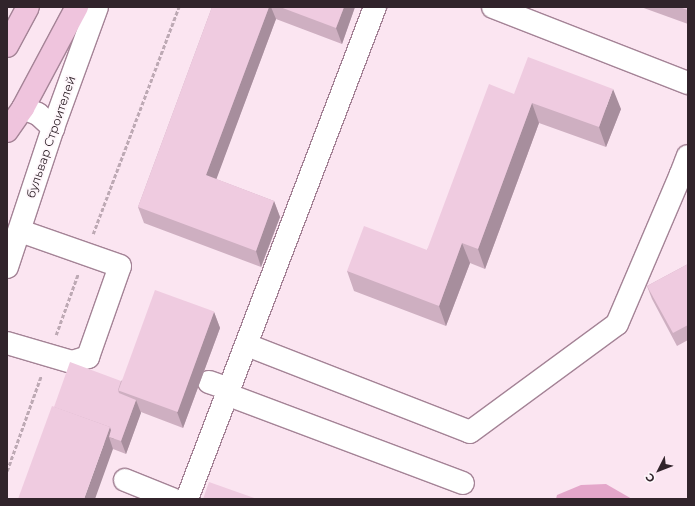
<!DOCTYPE html>
<html>
<head>
<meta charset="utf-8">
<style>
  body { margin:0 }
  #map { position:relative; width:695px; height:506px; overflow:hidden; background:#fbe5f1; font-family:Montserrat,sans-serif }
  div>[style] { position:absolute }
  .green>* { inset:0; background:#e4a6ca }
  .path>* { height:2.5px; margin-top:-1.25px; transform-origin:0; background:repeating-linear-gradient(90deg,#bda9b4 0 4px,transparent 0 6px) }
  .roads { filter:drop-shadow(1px 0 #a48396) drop-shadow(-1px 0 #a48396) drop-shadow(0 1px #a48396) drop-shadow(0 -1px #a48396) }
  .minor>* { height:22px; margin:-11px; padding:0 11px; transform-origin:11px; border-radius:11px; background:#fff }
  .major>* { height:22px; margin:-11px; padding:0 11px; transform-origin:11px; border-radius:11px; background:#efc4dd }
  .wall>* { inset:0; background:#ceafc1 }
  .shaded-wall>* { inset:0; background:#a78e9d }
  .building>* { inset:0; background:#efcbe0; transform-origin:0 0 }
  span { translate:-50% -50%; white-space:nowrap; text-align:center; line-height:1.15; -webkit-text-stroke:3.5px #fef7fb; paint-order:stroke }
  .street-label { font-size:12px; color:#31242b }
  .frame { position:absolute; inset:0; border:8px solid #31242b; pointer-events:none }
  .north { position:absolute; left:639px; top:450px; width:40px; height:40px; -webkit-text-stroke:3px #fef7fb; paint-order:stroke; rotate:228deg; font-size:11px; font-weight:700; line-height:16px; text-align:center; color:#31242b }
  .north::after { content:''; display:block; margin:auto; width:14px; height:18px; background:#31242b; clip-path:polygon(50% 0,100% 100%,50% 72%,0 100%) }
</style>
</head>
<body>
<div id="map">
  <div class="green">
    <i style="clip-path:polygon(606px 484px,632px 499px,556px 499px,557px 495px,581px 485px)"></i>
  </div>
  <div class="path">
    <i style="left:93px;top:234px;width:243px;rotate:-69.3deg"></i>
    <i style="left:56px;top:335px;width:65px;rotate:-70.2deg"></i>
    <i style="left:7px;top:471px;width:101px;rotate:-70.3deg"></i>
  </div>
  <div class="roads">
    <div class="minor">
      <i style="left:493px;top:7px;width:209px;rotate:21.3deg"></i>
      <i style="left:23px;top:108px;width:16px;rotate:22deg"></i>
      <i style="left:38px;top:114px;width:21px;rotate:43deg"></i>
      <i style="left:681px;top:174px;width:19px;rotate:-69deg"></i>
      <i style="left:7px;top:267px;width:146px;rotate:-71.7deg"></i>
      <i style="left:53px;top:128px;width:129px;rotate:-70deg"></i>
      <i style="left:7px;top:343px;width:68px;rotate:16.3deg"></i>
      <i style="left:72px;top:362px;width:17px;rotate:-17deg"></i>
      <i style="left:88px;top:357px;width:96px;rotate:-70.6deg"></i>
      <i style="left:120px;top:266px;width:106px;rotate:-160.7deg"></i>
      <i style="left:247px;top:345px;width:239px;rotate:21.3deg"></i>
      <i style="left:470px;top:432px;width:182px;rotate:-36.3deg"></i>
      <i style="left:617px;top:324px;width:163px;rotate:-66.9deg"></i>
      <i style="left:681px;top:174px;width:8px;rotate:23deg"></i>
      <i style="left:209px;top:382px;width:21px;rotate:19deg"></i>
      <i style="left:226px;top:394px;width:253px;rotate:20.6deg"></i>
      <i style="left:125px;top:480px;width:51px;rotate:22deg"></i>
      <i style="left:187px;top:499px;width:527px;rotate:-69.09deg"></i>
    </div>
    <div class="major">
      <i style="left:7px;top:46px;width:44px;rotate:-61.7deg"></i>
      <i style="left:7px;top:131px;width:28px;rotate:-55deg"></i>
      <i style="left:23px;top:108px;width:115px;rotate:-61.9deg"></i>
    </div>
  </div>
  <div class="wall">
    <i style="clip-path:polygon(212px 7px,355px 7px,342px 44px,276px 19px,216px 179px,274px 201px,280px 217px,261px 267px,144px 223px,138px 207px)"></i>
    <i style="clip-path:polygon(641px 7px,688px 7px,688px 24px)"></i>
    <i style="clip-path:polygon(514px 94px,621px 109px,606px 147px,539px 123px,485px 269px,470px 263px,446px 326px,354px 291px,347px 271px,427px 250px)"></i>
    <i style="clip-path:polygon(688px 264px,688px 340px,677px 346px,652px 299px,647px 286px)"></i>
    <i style="clip-path:polygon(214px 312px,220px 328px,183px 428px,141px 412px,126px 454px,113px 449px,54px 407px,121px 381px)"></i>
  </div>
  <div class="shaded-wall">
    <i style="clip-path:polygon(269px 7px,271px 7px,276px 19px,212px 191px,206px 175px)"></i>
    <i style="clip-path:polygon(344px 7px,355px 7px,342px 44px,336px 28px)"></i>
    <i style="clip-path:polygon(613px 89px,621px 109px,606px 147px,599px 127px)"></i>
    <i style="clip-path:polygon(532px 103px,539px 123px,485px 269px,478px 249px)"></i>
    <i style="clip-path:polygon(274px 201px,280px 217px,261px 267px,256px 251px)"></i>
    <i style="clip-path:polygon(462px 243px,470px 263px,446px 326px,439px 306px)"></i>
    <i style="clip-path:polygon(214px 312px,220px 328px,183px 428px,177px 412px)"></i>
    <i style="clip-path:polygon(136px 400px,141px 413px,126px 454px,121px 441px)"></i>
    <i style="clip-path:polygon(110px 427px,114px 439px,109px 437px,113px 449px,95px 499px,84px 499px)"></i>
  </div>
  <div class="building">
    <i style="clip-path:polygon(212px 7px,269px 7px,206px 175px,274px 201px,256px 251px,138px 207px)"></i>
    <i style="clip-path:polygon(280px 7px,344px 7px,336px 28px)"></i>
    <i style="clip-path:polygon(679px 7px,688px 7px,688px 10px)"></i>
    <i style="clip-path:polygon(528px 57px,613px 89px,599px 127px,532px 103px,478px 249px,462px 243px,439px 306px,347px 271px,364px 226px,427px 250px,489px 84px,514px 94px)"></i>
    <i style="clip-path:polygon(688px 264px,688px 325px,673px 333px,647px 286px)"></i>
    <i style="left:155px;top:290px;width:63px;height:107px;rotate:20deg"></i>
    <i style="clip-path:polygon(70px 362px,121px 381px,118px 390px,119px 393px,136px 400px,121px 441px,109px 437px,111px 430px,110px 427px,54px 407px)"></i>
    <i style="clip-path:polygon(52px 406px,110px 427px,84px 499px,18px 499px)"></i>
    <i style="clip-path:polygon(209px 482px,257px 499px,203px 499px)"></i>
  </div>
  <div class="street-label">
    <span style="left:51px;top:137px;rotate:-71deg">бульвар Строителей</span>
  </div>
  <div class="frame"></div>
  <div class="north">С</div>
</div>
</body>
</html>
